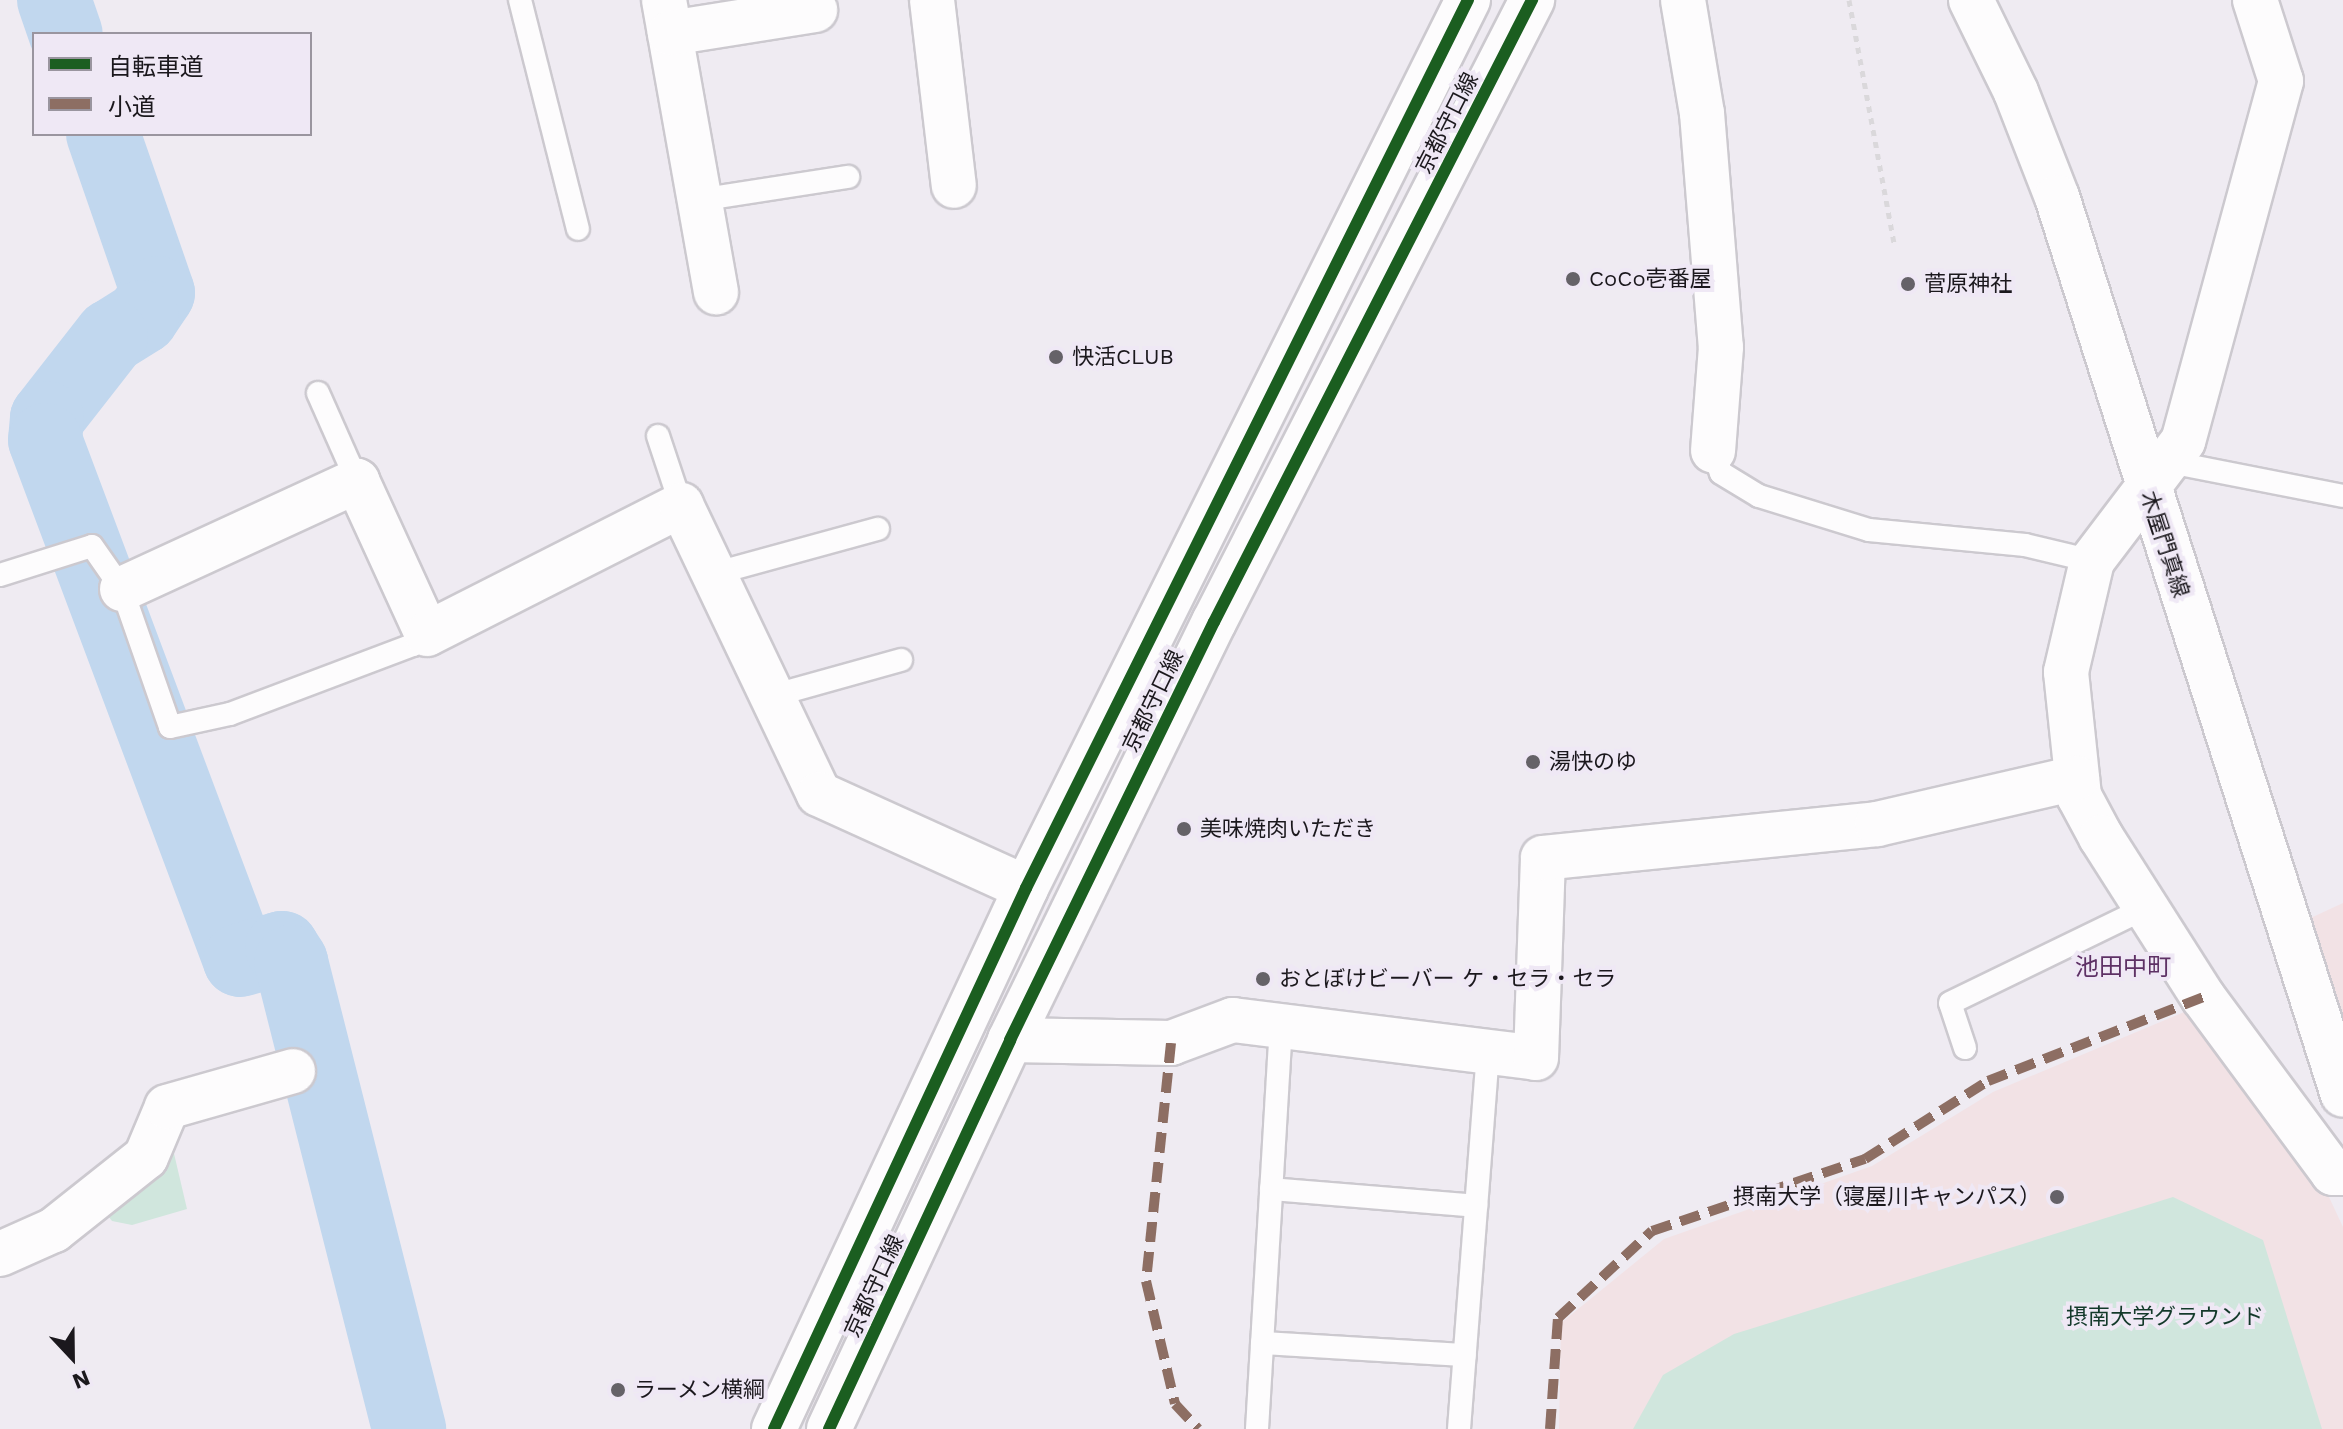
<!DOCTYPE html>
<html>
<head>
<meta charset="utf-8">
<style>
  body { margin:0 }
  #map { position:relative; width:2343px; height:1429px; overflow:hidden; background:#efebf2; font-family:"Work Sans","Noto Sans JP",sans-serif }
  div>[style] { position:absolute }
  .education>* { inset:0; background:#f2e2e5 }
  .green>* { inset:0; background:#d0e6dd }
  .river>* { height:74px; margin:-37px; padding:0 37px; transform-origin:37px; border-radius:37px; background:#c1d7ee }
  .path>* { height:5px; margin-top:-2.5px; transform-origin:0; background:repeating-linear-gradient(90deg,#dad8db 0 6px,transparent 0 12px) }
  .roads { filter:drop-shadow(2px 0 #ccc9cf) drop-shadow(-2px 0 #ccc9cf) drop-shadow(0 2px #ccc9cf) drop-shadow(0 -2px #ccc9cf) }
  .service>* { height:22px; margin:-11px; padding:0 11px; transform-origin:11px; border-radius:11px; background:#fdfcfd }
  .minor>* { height:44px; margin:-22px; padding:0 22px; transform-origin:22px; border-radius:22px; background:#fdfcfd }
  .secondary>* { height:44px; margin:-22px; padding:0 22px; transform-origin:22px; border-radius:22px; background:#fdfcfd }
  .primary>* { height:44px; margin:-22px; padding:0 22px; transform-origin:22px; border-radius:22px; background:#fdfcfd }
  .quiet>* { height:10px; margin-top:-5px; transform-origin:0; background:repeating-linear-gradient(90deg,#8d6e63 0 20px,transparent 0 30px) }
  .cycleway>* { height:12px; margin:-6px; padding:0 6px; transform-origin:6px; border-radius:6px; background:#1b5e20 }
  .dots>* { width:22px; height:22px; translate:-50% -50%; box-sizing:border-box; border:4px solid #efe8f5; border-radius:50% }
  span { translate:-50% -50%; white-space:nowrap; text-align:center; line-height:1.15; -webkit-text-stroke:8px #efe8f5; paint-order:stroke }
  .street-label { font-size:22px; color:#1b181d }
  .poi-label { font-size:22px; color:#1b181d }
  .left { translate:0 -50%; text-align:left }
  .right { translate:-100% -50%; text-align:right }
  .park-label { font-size:22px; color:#13392a }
  .neighbourhood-label { font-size:24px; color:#5e3165 }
  .legend { position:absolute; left:32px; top:32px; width:280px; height:104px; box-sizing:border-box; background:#efe8f5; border:2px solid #9a959f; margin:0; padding:10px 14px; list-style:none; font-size:24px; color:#1b181d }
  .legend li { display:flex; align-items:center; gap:16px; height:40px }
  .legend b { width:40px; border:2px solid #9a959f }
  .north { position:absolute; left:32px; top:1317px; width:80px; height:80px; -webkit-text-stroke:6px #efe8f5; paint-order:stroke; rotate:158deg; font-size:22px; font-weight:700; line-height:32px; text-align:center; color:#1b181d }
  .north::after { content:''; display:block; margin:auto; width:28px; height:36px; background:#1b181d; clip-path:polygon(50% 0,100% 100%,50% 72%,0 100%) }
</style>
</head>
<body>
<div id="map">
  <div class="education">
    <i style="clip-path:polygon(2343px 903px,2343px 1045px,2302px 922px)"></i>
    <i style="clip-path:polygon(2189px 1010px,2264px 1120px,2290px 1135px,2314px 1165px,2343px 1227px,2343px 1429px,1559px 1429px,1561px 1323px,1664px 1239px,1872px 1166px,1993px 1092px)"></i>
  </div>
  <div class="green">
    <i style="clip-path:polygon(168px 1128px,187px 1209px,132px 1225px,112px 1221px,102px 1208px)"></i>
    <i style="clip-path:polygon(2173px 1197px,2263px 1240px,2322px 1429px,1633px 1429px,1663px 1375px,1734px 1334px)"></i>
  </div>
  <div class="river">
    <i style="left:54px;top:0;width:36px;rotate:71deg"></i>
    <i style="left:103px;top:134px;width:168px;rotate:70.9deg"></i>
    <i style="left:158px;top:293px;width:29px;rotate:124deg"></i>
    <i style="left:142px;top:317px;width:36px;rotate:148deg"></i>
    <i style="left:111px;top:336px;width:104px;rotate:128deg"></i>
    <i style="left:47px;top:418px;width:22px;rotate:95deg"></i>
    <i style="left:45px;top:440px;width:555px;rotate:69.44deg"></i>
    <i style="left:240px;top:960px;width:44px;rotate:-15.9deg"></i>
    <i style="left:282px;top:948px;width:17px;rotate:57deg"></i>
    <i style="left:291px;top:962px;width:482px;rotate:75.8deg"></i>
  </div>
  <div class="path">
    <i style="left:1849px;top:0;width:247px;rotate:79.5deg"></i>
  </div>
  <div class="roads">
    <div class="service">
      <i style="left:520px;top:0;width:236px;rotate:75.8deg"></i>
      <i style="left:699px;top:200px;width:151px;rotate:-8.8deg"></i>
      <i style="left:318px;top:393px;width:96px;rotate:66.1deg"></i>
      <i style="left:658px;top:436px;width:73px;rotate:71.6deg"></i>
      <i style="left:1713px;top:451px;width:23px;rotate:70deg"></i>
      <i style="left:1721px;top:473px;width:44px;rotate:31.2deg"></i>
      <i style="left:1759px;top:496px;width:115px;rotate:17.2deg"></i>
      <i style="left:1869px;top:530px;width:157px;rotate:5.5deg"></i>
      <i style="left:2025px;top:545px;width:69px;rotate:13.4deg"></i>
      <i style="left:2170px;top:462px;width:176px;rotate:11.1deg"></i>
      <i style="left:713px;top:574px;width:171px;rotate:-15.3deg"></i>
      <i style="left:0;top:575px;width:96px;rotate:-17.5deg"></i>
      <i style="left:92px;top:546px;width:52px;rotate:55.1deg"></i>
      <i style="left:122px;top:589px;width:146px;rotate:70.8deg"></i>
      <i style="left:170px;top:727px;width:61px;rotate:-12.2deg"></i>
      <i style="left:230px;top:714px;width:196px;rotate:-20.7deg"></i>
      <i style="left:413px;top:645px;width:18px;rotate:-38deg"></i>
      <i style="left:772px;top:696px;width:134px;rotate:-15.6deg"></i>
      <i style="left:1965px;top:1048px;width:47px;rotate:-108.4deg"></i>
      <i style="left:1950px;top:1003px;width:216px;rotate:-25.9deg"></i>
      <i style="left:1271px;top:1189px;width:206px;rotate:4.7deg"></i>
      <i style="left:1262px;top:1343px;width:203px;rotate:3.4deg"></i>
      <i style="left:1257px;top:1429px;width:405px;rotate:-86.6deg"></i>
      <i style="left:1459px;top:1429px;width:379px;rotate:-85.6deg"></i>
    </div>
    <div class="minor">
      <i style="left:664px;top:0;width:297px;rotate:79.9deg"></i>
      <i style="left:932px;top:0;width:187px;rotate:83.3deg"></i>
      <i style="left:1683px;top:0;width:115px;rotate:80.5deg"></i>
      <i style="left:1702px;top:113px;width:235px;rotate:85.4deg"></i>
      <i style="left:1721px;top:347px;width:104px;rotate:94.4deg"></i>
      <i style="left:2255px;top:0;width:85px;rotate:72.2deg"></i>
      <i style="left:2281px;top:81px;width:373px;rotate:105.2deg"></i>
      <i style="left:2183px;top:441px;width:151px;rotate:127.2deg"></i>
      <i style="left:2092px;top:561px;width:114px;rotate:103.2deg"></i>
      <i style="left:2066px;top:672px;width:125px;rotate:84deg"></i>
      <i style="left:2079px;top:796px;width:47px;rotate:61.8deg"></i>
      <i style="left:2101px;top:837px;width:190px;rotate:57.5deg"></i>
      <i style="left:2203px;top:997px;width:219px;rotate:53.5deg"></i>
      <i style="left:2333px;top:1173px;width:10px"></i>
      <i style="left:670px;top:33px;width:147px;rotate:-9deg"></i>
      <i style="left:122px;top:589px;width:259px;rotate:-24.7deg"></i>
      <i style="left:357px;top:481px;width:168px;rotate:65.4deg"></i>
      <i style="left:427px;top:634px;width:285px;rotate:-26.9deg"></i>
      <i style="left:681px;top:505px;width:320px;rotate:64.5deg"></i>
      <i style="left:819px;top:794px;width:227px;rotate:24.4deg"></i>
      <i style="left:1010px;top:1040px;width:161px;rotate:1.1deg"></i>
      <i style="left:1171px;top:1043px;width:66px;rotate:-20.4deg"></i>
      <i style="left:1233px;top:1020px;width:305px;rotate:7.1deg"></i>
      <i style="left:1536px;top:1058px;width:200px;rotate:-88deg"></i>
      <i style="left:1543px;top:858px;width:336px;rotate:-5.8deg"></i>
      <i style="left:1877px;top:824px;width:205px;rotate:-13deg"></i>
      <i style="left:0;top:1254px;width:59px;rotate:-24deg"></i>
      <i style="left:54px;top:1230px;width:117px;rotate:-38.4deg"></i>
      <i style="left:146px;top:1157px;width:54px;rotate:-67.2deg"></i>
      <i style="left:167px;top:1107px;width:131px;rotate:-15.9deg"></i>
    </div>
    <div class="secondary">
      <i style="left:1971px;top:0;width:102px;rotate:63.9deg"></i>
      <i style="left:2016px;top:92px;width:113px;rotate:68.7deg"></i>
      <i style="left:2057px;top:197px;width:942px;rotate:72.33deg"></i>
    </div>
    <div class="primary">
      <i style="left:774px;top:1429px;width:597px;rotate:-65.02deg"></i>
      <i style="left:1026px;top:888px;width:992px;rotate:-63.54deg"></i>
      <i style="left:829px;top:1429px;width:429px;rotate:-65deg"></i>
      <i style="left:1010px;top:1040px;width:465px;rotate:-64deg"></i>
      <i style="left:1214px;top:622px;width:699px;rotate:-62.92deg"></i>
    </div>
  </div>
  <div class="quiet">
    <i style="left:1171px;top:1043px;width:239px;rotate:96deg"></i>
    <i style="left:1146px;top:1281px;width:126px;rotate:76.7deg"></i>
    <i style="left:1175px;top:1404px;width:34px;rotate:47deg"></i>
    <i style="left:1550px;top:1429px;width:111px;rotate:-85.9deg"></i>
    <i style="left:1558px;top:1318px;width:128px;rotate:-42.8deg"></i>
    <i style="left:1652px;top:1231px;width:225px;rotate:-18.7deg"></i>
    <i style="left:1865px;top:1159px;width:146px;rotate:-32.4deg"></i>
    <i style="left:1988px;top:1081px;width:231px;rotate:-21.3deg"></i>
  </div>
  <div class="cycleway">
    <i style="left:774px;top:1429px;width:597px;rotate:-65.02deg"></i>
    <i style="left:1026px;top:888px;width:992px;rotate:-63.54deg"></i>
    <i style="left:829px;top:1429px;width:429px;rotate:-65deg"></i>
    <i style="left:1010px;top:1040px;width:465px;rotate:-64deg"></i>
    <i style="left:1214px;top:622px;width:699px;rotate:-62.92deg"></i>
  </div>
  <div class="dots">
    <i style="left:1573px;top:279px;background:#656268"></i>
    <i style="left:1908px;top:284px;background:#656268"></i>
    <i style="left:1056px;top:357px;background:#656268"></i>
    <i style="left:1533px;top:762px;background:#656268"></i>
    <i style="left:1184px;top:829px;background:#656268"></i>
    <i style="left:1263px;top:979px;background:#656268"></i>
    <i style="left:2057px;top:1197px;background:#656268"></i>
    <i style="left:618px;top:1390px;background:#656268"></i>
  </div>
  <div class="street-label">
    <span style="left:1447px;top:123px;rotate:-63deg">京都守口線</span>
    <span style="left:2165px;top:544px;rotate:72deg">木屋門真線</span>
    <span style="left:1153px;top:701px;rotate:-64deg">京都守口線</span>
    <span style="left:874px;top:1286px;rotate:-65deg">京都守口線</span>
  </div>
  <div class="poi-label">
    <span class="left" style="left:1589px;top:279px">CoCo壱番屋</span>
    <span class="left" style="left:1924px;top:284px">菅原神社</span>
    <span class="left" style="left:1072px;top:357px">快活CLUB</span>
    <span class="left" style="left:1549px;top:762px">湯快のゆ</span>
    <span class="left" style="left:1200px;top:829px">美味焼肉いただき</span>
    <span class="left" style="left:1279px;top:979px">おとぼけビーバー ケ・セラ・セラ</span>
    <span class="right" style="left:2041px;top:1197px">摂南大学（寝屋川キャンパス）</span>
    <span class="left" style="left:634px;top:1390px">ラーメン横綱</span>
  </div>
  <div class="park-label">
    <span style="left:2165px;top:1317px">摂南大学グラウンド</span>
  </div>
  <div class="neighbourhood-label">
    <span style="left:2123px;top:968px">池田中町</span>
  </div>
  <ul class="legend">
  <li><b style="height:10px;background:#1b5e20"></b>自転車道</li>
  <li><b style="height:10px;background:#8d6e63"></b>小道</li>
  </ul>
  <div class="north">N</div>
</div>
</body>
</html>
